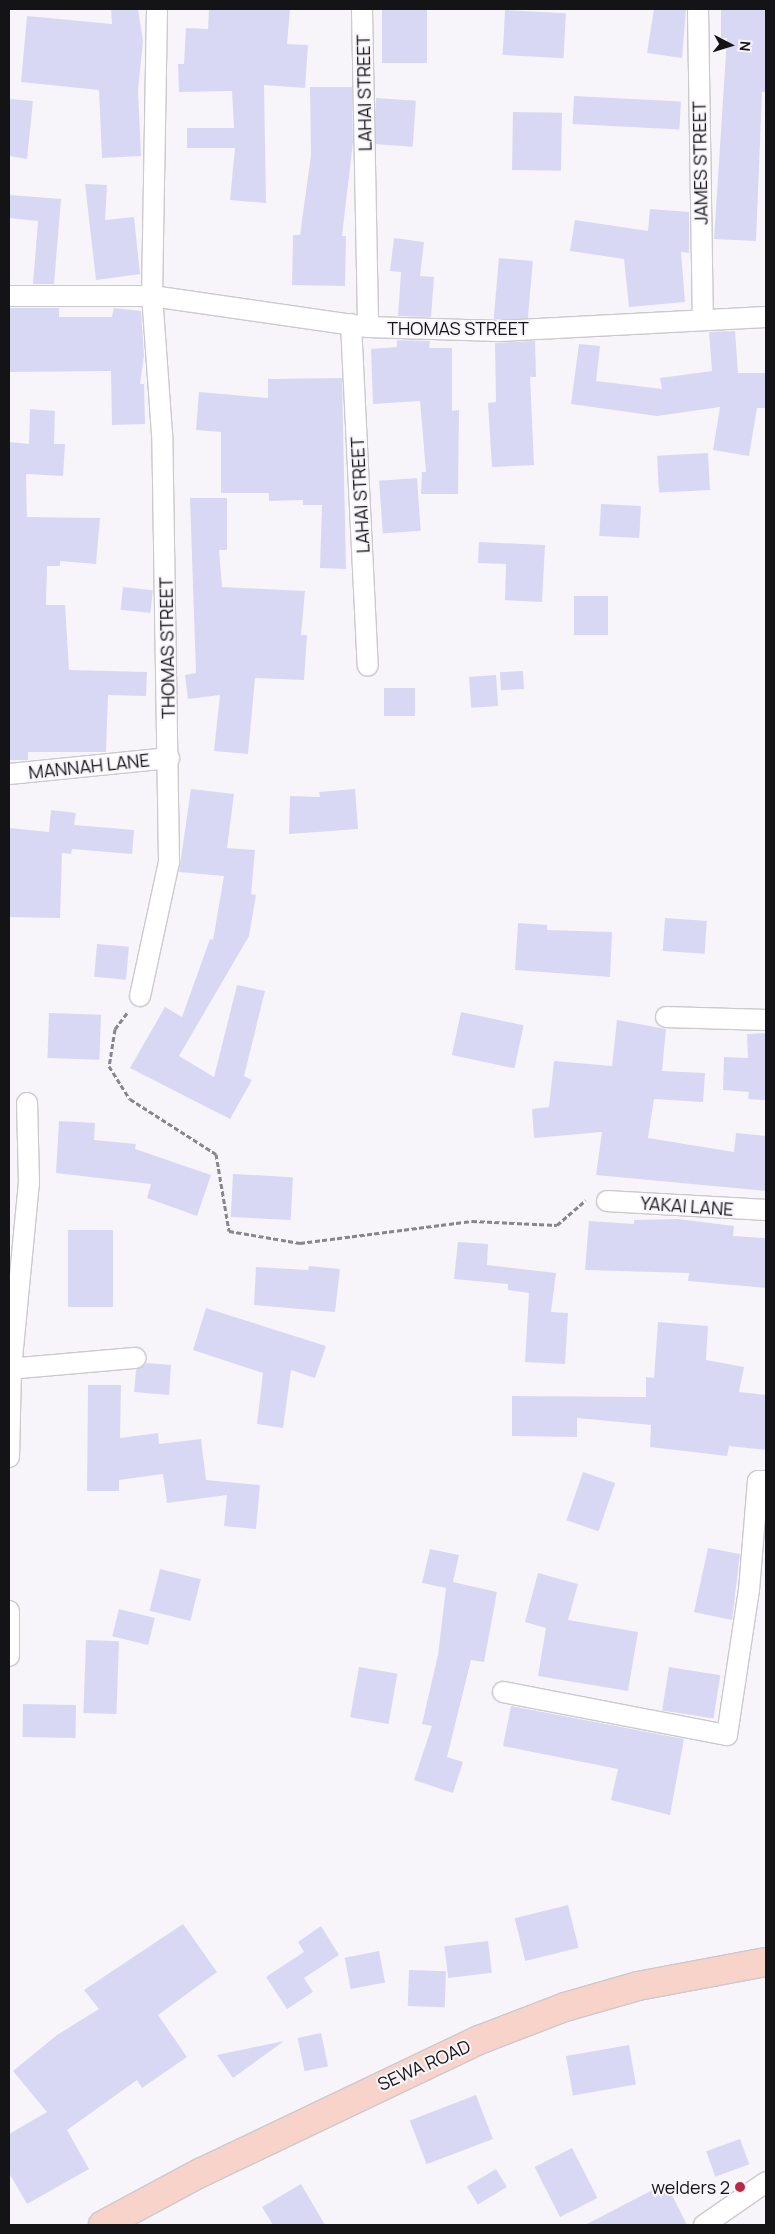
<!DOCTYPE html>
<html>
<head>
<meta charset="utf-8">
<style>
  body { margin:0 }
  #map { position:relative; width:775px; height:2234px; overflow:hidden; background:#f7f5f9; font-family:Manrope,sans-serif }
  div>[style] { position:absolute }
  .building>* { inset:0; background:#d9d8f4; transform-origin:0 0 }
  .path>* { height:3px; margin-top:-1.5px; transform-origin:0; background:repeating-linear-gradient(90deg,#878689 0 5px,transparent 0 7.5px) }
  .roads { filter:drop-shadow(1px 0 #ccc9ce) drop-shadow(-1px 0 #ccc9ce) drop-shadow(0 1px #ccc9ce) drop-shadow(0 -1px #ccc9ce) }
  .minor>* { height:20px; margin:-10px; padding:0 10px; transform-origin:10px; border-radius:10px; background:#fff }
  .primary>* { height:28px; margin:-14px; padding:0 14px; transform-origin:14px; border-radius:14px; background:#f8d3ca }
  .dots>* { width:14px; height:14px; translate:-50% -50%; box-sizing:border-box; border:2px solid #f7f5f9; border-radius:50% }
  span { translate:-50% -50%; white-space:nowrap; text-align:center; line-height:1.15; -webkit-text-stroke:4px #f7f5f9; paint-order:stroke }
  .street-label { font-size:18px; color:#141315 }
  .poi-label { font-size:18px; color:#141315 }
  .right { translate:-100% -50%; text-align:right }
  .frame { position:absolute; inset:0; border:10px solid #141315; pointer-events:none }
  .north { position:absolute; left:705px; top:20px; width:50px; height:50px; -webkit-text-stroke:4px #f7f5f9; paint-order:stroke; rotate:95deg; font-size:14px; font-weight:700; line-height:20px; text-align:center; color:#141315 }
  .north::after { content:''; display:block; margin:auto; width:18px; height:22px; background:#141315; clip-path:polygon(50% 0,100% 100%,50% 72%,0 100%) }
</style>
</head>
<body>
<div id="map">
  <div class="building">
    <i style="clip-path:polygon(111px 9px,138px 9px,143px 41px,138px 90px,141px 156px,102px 158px,99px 90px,21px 82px,27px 16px,112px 24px)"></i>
    <i style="clip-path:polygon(209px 9px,290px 9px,287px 44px,308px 45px,305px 88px,264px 85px,266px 203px,230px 200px,235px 148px,187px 148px,187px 128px,234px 128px,232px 91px,179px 92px,178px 64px,184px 64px,186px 28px,208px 29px)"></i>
    <i style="left:382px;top:9px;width:45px;height:54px"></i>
    <i style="clip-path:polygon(654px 9px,686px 9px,682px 58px,647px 53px)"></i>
    <i style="clip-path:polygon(721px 9px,766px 9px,766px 92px,762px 92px,756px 241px,714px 239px,727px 38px,721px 38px)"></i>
    <i style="left:505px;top:10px;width:61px;height:45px;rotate:3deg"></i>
    <i style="clip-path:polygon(310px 87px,352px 87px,353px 142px,342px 236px,346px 236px,345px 286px,292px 285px,293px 235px,300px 235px,311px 155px)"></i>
    <i style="left:574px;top:96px;width:107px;height:28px;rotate:3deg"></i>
    <i style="left:376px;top:98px;width:40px;height:46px;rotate:4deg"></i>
    <i style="clip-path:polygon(9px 99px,33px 101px,27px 159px,9px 156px)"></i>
    <i style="left:513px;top:112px;width:49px;height:58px;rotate:1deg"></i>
    <i style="clip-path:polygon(85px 184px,107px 185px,105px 220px,134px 217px,140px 274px,96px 280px)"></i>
    <i style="clip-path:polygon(9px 195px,61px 199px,54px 284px,33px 284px,38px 221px,9px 218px)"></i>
    <i style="clip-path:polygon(650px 209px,689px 212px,689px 253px,681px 252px,685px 302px,629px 307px,624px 259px,570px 251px,575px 220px,648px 231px)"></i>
    <i style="clip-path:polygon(394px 238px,424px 242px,420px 276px,434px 277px,431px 317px,398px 316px,401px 272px,390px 271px)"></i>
    <i style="left:499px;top:258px;width:34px;height:61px;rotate:5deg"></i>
    <i style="clip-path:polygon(9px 308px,59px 308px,59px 317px,112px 317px,114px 308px,141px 311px,144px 356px,140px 384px,144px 384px,145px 424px,112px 425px,111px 371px,9px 372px)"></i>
    <i style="clip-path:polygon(735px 331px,738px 373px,766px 373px,766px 408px,757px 408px,749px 456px,713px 450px,720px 407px,657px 416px,571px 404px,579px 344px,600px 346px,596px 381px,662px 389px,660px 378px,712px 371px,709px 332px)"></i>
    <i style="clip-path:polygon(397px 340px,430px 341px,429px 348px,452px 348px,452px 411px,459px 410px,458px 494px,421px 494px,422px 472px,426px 472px,420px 401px,373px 404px,371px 349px,397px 347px)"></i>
    <i style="clip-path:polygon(535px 341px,536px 377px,530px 377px,534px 465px,492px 467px,488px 403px,496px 402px,495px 343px)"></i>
    <i style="clip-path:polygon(342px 378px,346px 569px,320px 568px,322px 505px,303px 505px,303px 500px,269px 501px,269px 493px,221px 493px,221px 432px,196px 430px,199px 392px,268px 398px,268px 379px)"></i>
    <i style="clip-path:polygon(30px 409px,55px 411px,54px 444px,65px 444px,63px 476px,26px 474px,27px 517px,100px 518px,96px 564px,60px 561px,60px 566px,47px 566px,46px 605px,65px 605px,69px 670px,147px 672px,146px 696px,108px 695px,106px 752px,28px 752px,28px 760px,9px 760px,9px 442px,29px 444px)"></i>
    <i style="left:708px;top:453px;width:37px;height:51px;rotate:87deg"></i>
    <i style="left:417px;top:478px;width:53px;height:38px;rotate:86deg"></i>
    <i style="clip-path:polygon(190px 498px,227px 498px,227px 550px,219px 550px,222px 587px,305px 591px,301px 635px,307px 635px,304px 680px,255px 678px,248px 754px,214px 751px,220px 695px,188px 699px,185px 675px,196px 673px)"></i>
    <i style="left:601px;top:504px;width:40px;height:32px;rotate:3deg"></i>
    <i style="clip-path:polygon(479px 542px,545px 545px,542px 602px,505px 600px,506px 564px,478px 563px)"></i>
    <i style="left:123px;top:587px;width:30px;height:23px;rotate:6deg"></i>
    <i style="left:574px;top:596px;width:34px;height:39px"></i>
    <i style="left:523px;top:671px;width:18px;height:23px;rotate:87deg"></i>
    <i style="left:496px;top:675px;width:31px;height:27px;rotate:86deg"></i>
    <i style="left:384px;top:688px;width:31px;height:28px"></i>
    <i style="clip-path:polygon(191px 789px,234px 794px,227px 848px,255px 850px,251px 894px,256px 895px,249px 936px,179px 1056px,214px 1077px,237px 985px,265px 991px,244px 1076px,252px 1080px,230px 1119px,130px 1068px,165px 1007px,182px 1017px,210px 939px,213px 940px,224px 876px,179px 872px)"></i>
    <i style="clip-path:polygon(355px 789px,358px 829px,289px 834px,290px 796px,320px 797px,319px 792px)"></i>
    <i style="clip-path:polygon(51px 810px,76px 813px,74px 825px,134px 830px,132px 854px,72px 849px,71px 854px,62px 853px,60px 918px,9px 917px,9px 828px,49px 832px)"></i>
    <i style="left:665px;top:918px;width:42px;height:33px;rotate:4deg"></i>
    <i style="clip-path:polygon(518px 923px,547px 925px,547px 930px,612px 932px,610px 977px,515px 970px)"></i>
    <i style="left:97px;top:944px;width:32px;height:33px;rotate:5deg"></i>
    <i style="left:461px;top:1012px;width:64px;height:44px;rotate:12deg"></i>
    <i style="left:49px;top:1013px;width:52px;height:45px;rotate:2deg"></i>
    <i style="clip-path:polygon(617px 1020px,666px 1029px,662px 1071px,705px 1073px,703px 1102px,654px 1099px,648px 1138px,734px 1152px,736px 1133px,766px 1136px,766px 1191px,596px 1175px,602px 1132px,534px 1138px,532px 1109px,549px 1107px,554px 1061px,612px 1066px)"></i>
    <i style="clip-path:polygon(766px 1033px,766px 1100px,748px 1099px,749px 1092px,723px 1090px,724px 1057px,748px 1058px,747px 1034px)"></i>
    <i style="clip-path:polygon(59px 1121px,95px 1123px,94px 1140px,136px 1144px,135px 1149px,211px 1175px,197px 1216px,147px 1198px,151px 1184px,56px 1173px)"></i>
    <i style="left:233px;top:1174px;width:60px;height:43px;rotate:3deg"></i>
    <i style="clip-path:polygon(678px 1219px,734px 1226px,733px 1236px,766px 1238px,766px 1288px,688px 1281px,689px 1273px,585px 1270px,589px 1221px,634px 1224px,634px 1220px)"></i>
    <i style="left:68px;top:1230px;width:45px;height:77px"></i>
    <i style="clip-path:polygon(458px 1242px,488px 1244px,487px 1265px,556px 1273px,551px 1312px,568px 1313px,565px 1364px,525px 1362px,529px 1293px,508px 1290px,508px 1284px,454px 1279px)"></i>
    <i style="clip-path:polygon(309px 1266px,340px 1269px,335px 1312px,254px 1305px,256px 1267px,308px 1270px)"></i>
    <i style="clip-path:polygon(206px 1308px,326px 1346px,315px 1378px,291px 1370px,283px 1428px,257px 1424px,263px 1373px,193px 1350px)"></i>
    <i style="clip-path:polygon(658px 1322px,708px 1326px,706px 1360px,744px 1367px,739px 1392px,766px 1395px,766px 1450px,729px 1446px,727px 1456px,650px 1447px,651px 1425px,577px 1418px,577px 1437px,512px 1436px,512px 1396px,646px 1397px,646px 1377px,654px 1378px)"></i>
    <i style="clip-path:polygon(147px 1363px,171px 1365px,169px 1395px,134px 1392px,136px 1370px)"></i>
    <i style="clip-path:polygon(88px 1385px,121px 1385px,120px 1438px,158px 1433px,159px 1444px,201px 1439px,206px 1480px,260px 1485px,256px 1529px,224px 1526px,227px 1495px,167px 1503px,163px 1474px,119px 1480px,119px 1491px,87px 1491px)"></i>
    <i style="left:583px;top:1472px;width:34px;height:51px;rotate:19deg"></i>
    <i style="clip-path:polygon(708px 1548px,740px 1554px,732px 1620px,694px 1612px)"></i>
    <i style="clip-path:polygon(430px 1549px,459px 1555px,453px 1582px,497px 1592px,484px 1662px,471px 1660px,447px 1757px,463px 1762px,453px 1793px,414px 1780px,432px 1726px,422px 1724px,438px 1655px,446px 1588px,422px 1583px)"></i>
    <i style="left:160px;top:1569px;width:42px;height:43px;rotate:14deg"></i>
    <i style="clip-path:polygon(538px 1573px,578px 1584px,568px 1620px,638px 1632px,628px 1691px,538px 1676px,546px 1628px,525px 1622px)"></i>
    <i style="left:119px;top:1609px;width:37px;height:28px;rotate:14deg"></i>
    <i style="left:86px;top:1640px;width:33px;height:73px;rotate:2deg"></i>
    <i style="left:359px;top:1667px;width:39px;height:51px;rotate:10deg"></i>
    <i style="left:669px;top:1667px;width:52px;height:44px;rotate:9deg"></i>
    <i style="left:23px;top:1704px;width:53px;height:33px;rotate:1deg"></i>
    <i style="clip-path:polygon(511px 1706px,684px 1739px,670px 1815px,611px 1800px,618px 1769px,503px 1746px)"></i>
    <i style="left:568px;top:1905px;width:44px;height:55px;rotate:76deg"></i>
    <i style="clip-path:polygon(183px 1924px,217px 1972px,158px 2015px,187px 2057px,142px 2088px,137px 2080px,67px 2130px,89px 2169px,27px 2204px,9px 2173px,9px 2134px,47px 2112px,13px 2071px,57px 2035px,99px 2009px,84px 1990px)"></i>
    <i style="clip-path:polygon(321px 1926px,339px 1955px,304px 1978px,313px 1992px,287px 2009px,266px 1977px,304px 1952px,298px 1942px)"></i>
    <i style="left:488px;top:1941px;width:32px;height:44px;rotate:83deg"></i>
    <i style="left:379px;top:1951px;width:32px;height:35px;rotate:79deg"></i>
    <i style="left:409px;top:1970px;width:37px;height:36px;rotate:2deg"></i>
    <i style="left:321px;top:2033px;width:34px;height:24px;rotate:78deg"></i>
    <i style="clip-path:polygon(284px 2041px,233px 2078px,217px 2055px)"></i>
    <i style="left:629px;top:2045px;width:40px;height:64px;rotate:80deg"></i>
    <i style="left:476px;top:2095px;width:47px;height:71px;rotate:69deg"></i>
    <i style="left:740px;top:2139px;width:27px;height:36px;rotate:70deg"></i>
    <i style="left:572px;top:2148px;width:56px;height:42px;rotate:63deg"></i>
    <i style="left:496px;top:2169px;width:21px;height:34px;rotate:59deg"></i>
    <i style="clip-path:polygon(666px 2183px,687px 2225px,585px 2225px)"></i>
    <i style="clip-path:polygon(301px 2184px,325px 2225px,273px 2225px,262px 2207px)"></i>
  </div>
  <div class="path">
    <i style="left:127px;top:1013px;width:20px;rotate:127deg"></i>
    <i style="left:115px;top:1029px;width:37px;rotate:99deg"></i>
    <i style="left:109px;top:1066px;width:39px;rotate:58deg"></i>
    <i style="left:130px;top:1099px;width:102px;rotate:32.6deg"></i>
    <i style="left:216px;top:1154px;width:78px;rotate:80.4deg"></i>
    <i style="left:229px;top:1231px;width:72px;rotate:9.6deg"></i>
    <i style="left:300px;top:1243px;width:173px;rotate:-7.3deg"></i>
    <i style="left:472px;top:1221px;width:85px;rotate:2.7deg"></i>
    <i style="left:557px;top:1225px;width:38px;rotate:-41deg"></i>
  </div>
  <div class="roads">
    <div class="minor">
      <i style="left:362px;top:9px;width:318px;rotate:88.9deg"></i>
      <i style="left:698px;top:9px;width:309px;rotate:89.1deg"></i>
      <i style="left:9px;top:296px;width:143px"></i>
      <i style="left:152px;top:296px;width:218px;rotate:8.2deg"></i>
      <i style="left:368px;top:327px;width:131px;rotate:1.7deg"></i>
      <i style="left:499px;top:331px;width:267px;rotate:-3deg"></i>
      <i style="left:351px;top:324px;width:342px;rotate:87.2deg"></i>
      <i style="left:9px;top:774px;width:161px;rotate:-5.7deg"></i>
      <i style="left:140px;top:996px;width:137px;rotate:-77.8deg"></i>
      <i style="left:169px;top:862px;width:428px;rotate:-90.9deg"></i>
      <i style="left:162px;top:434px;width:138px;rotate:-94.1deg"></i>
      <i style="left:152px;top:296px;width:287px;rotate:-89deg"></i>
      <i style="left:666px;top:1017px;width:100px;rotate:1.7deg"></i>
      <i style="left:607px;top:1201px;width:159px;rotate:3.2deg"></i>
      <i style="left:9px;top:1369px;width:127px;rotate:-5deg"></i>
      <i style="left:9px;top:1457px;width:88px;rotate:-88.7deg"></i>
      <i style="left:11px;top:1369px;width:187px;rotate:-84.5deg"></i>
      <i style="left:29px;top:1183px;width:80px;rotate:-91.4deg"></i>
      <i style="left:9px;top:1611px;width:45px;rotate:90deg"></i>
      <i style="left:503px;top:1692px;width:228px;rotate:10.9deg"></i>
      <i style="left:727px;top:1735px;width:147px;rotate:-81.4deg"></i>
      <i style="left:749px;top:1590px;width:109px;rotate:-85.3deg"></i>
      <i style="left:758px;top:1481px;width:8px"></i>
      <i style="left:704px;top:2225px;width:75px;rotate:-34.7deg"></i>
    </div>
    <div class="primary">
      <i style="left:103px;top:2225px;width:112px;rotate:-28.2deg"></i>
      <i style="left:202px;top:2172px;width:307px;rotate:-25.5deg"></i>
      <i style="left:479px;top:2040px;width:92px;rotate:-21deg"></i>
      <i style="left:565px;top:2007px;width:76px;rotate:-16deg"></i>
      <i style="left:638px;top:1986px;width:130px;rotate:-10.6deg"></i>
    </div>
  </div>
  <div class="dots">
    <i style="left:740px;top:2187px;background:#ba2944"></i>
  </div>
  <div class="street-label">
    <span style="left:364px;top:93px;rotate:-91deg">LAHAI STREET</span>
    <span style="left:700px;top:163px;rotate:-91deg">JAMES STREET</span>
    <span style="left:458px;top:328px">THOMAS STREET</span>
    <span style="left:360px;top:495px;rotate:-93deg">LAHAI STREET</span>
    <span style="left:167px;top:648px;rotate:-91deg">THOMAS STREET</span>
    <span style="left:89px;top:766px;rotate:-6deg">MANNAH LANE</span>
    <span style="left:687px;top:1206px;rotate:4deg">YAKAI LANE</span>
    <span style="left:424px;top:2065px;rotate:-24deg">SEWA ROAD</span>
  </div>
  <div class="poi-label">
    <span class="right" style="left:730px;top:2187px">welders 2</span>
  </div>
  <div class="frame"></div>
  <div class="north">N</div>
</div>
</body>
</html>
